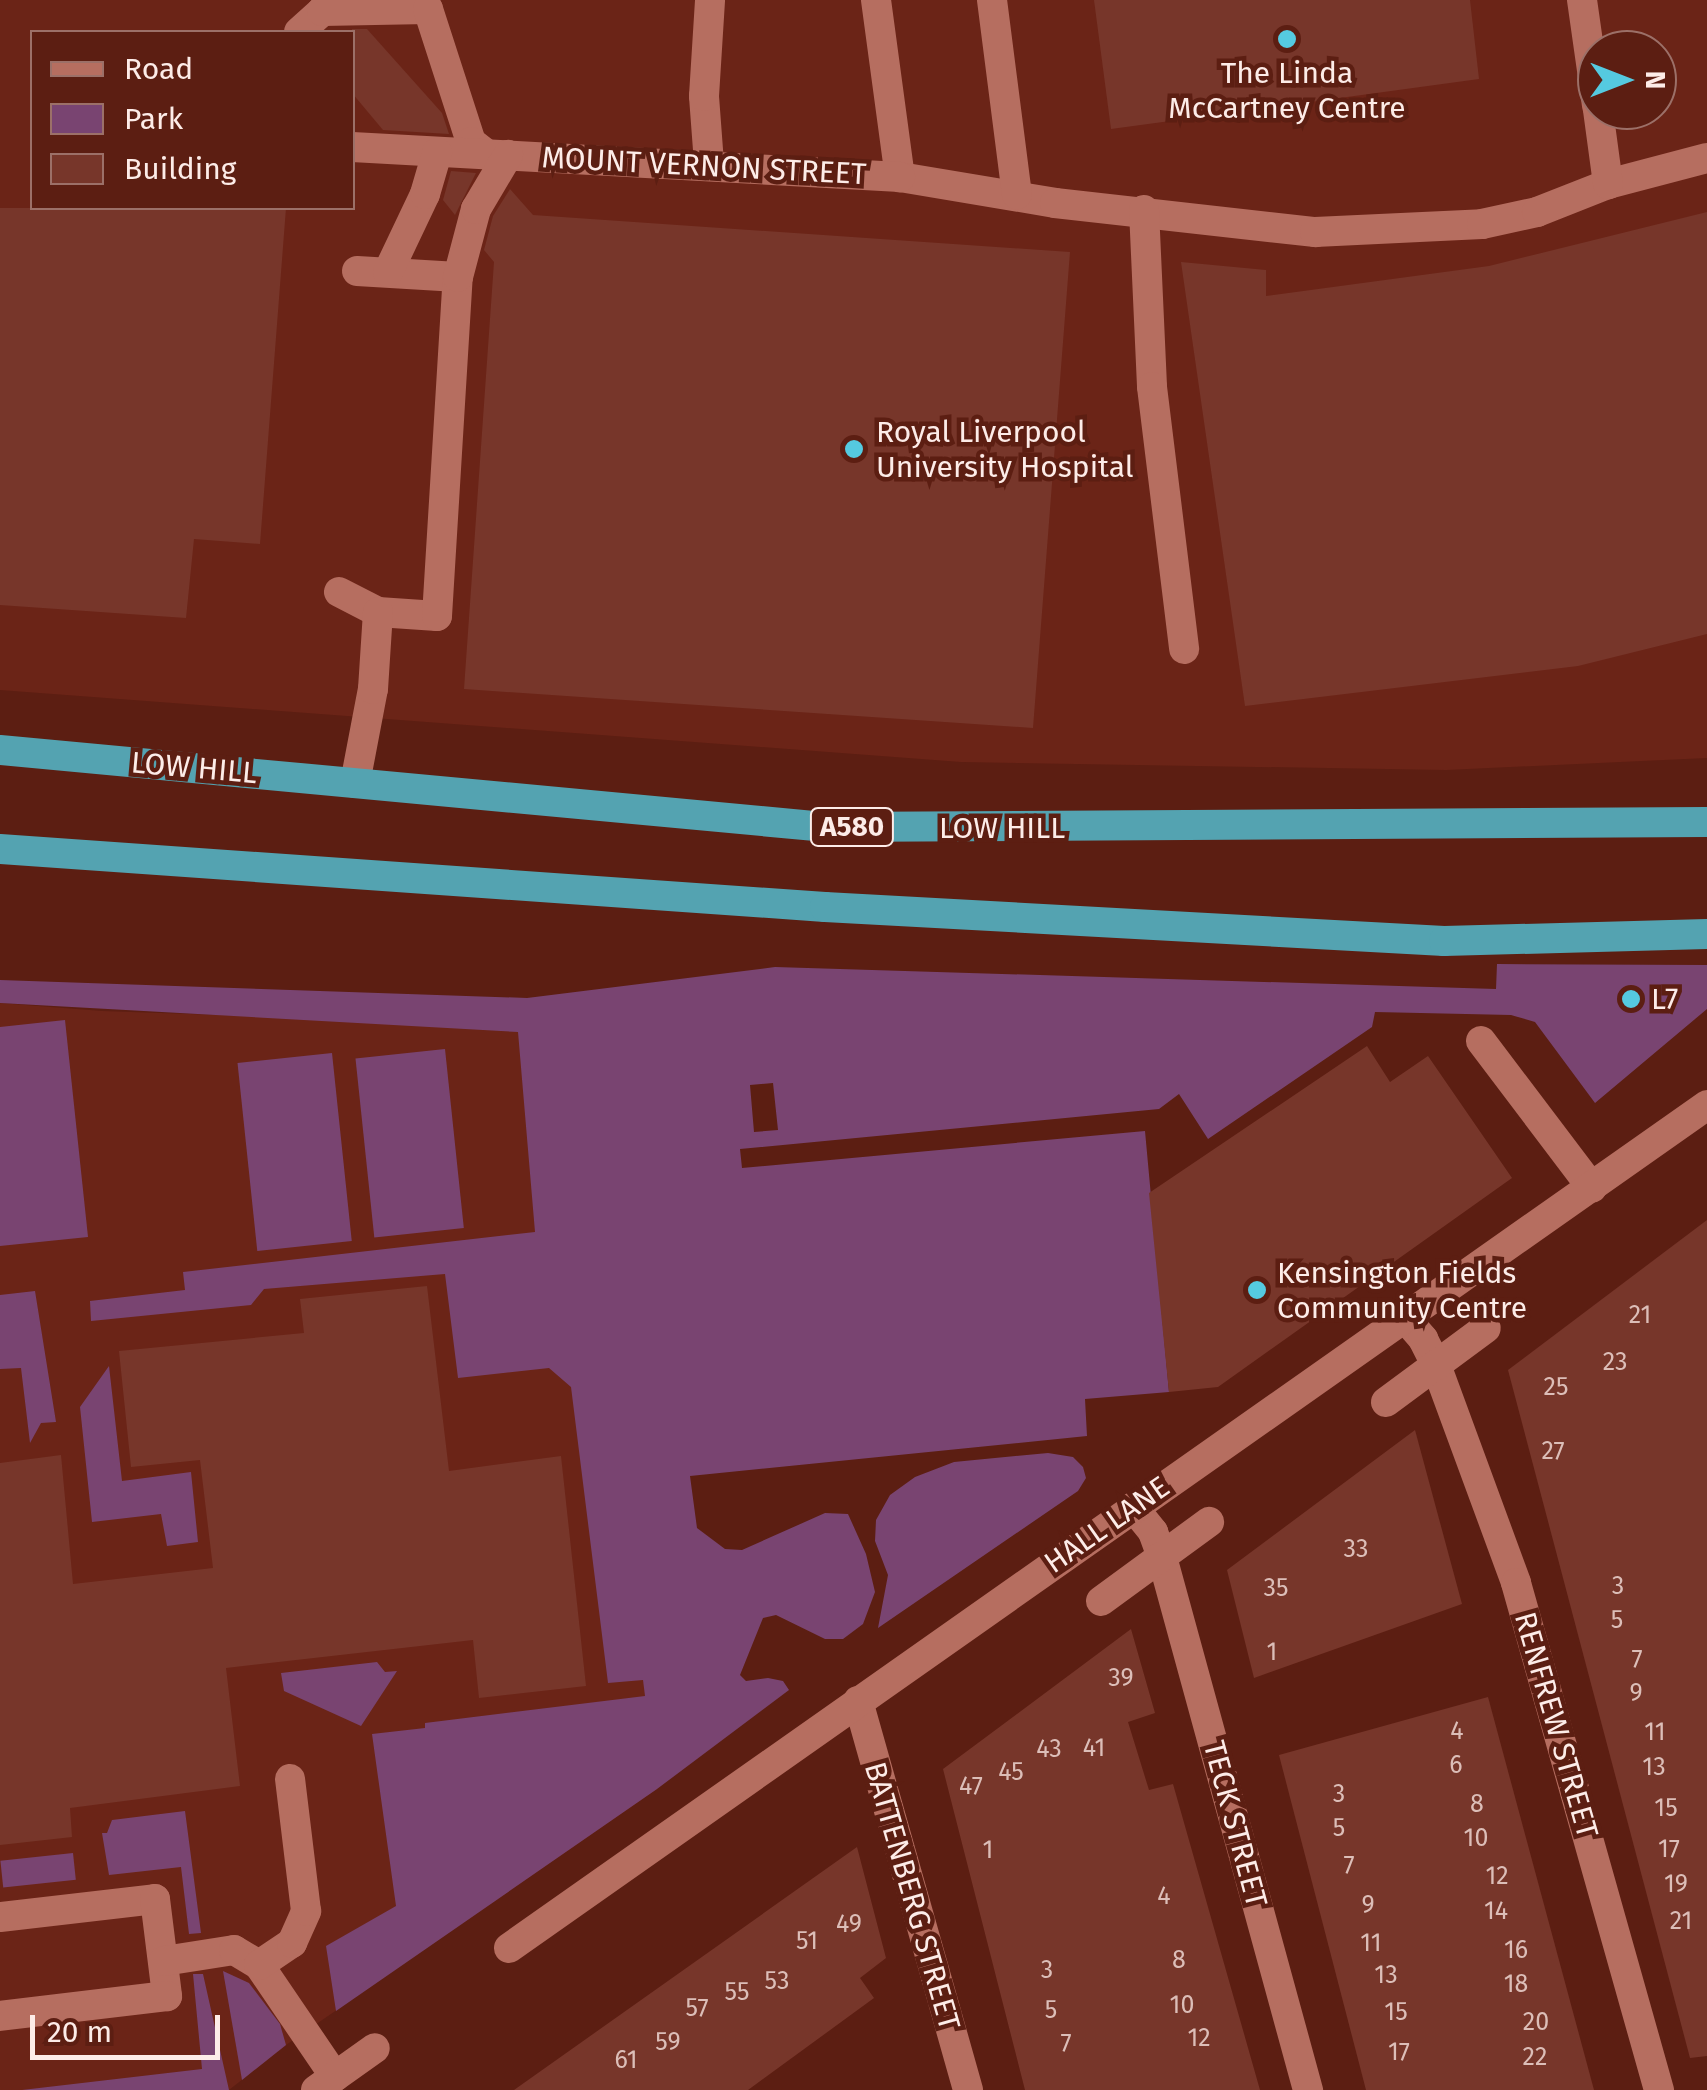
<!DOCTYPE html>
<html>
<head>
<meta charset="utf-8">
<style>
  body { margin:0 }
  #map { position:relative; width:1707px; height:2090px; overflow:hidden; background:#5c1e12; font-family:"Fira Sans",sans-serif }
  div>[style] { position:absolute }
  .built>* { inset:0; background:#6b2417 }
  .green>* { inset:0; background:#794471; transform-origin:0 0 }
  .building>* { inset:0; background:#77362a }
  .service>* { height:30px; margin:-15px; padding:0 15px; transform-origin:15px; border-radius:15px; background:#b66e60 }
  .pedestrian>* { height:30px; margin:-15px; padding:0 15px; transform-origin:15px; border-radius:15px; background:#b66e60 }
  .minor>* { height:30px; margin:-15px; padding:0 15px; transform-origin:15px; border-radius:15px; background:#b66e60 }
  .trunk>* { height:30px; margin:-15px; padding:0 15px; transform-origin:15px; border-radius:15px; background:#54a3b1 }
  .dots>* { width:28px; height:28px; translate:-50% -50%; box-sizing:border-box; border:5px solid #5c1e12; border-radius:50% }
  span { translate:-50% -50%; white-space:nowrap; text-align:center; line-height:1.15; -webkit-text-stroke:9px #5c1e12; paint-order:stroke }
  .number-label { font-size:25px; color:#dcbeb8 }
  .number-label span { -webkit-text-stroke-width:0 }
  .shield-label span { padding:2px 8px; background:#5c1e12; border:2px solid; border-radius:8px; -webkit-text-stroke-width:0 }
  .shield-label { font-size:28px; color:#fdece8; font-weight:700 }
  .poi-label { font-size:30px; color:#fdece8 }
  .left { translate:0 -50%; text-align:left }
  .street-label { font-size:30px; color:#fdece8 }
  .legend { position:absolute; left:30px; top:30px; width:325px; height:180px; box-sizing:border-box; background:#5c1e12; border:2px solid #9c7068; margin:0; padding:12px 18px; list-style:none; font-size:30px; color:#fdece8 }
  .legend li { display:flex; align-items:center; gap:20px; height:50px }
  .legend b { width:50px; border:2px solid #9c7068 }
  .north { position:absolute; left:1577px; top:30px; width:100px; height:100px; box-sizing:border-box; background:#5c1e12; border:2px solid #9c7068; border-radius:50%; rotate:90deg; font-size:28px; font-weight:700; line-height:40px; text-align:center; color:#fdece8 }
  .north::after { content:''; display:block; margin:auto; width:35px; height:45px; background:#55cae0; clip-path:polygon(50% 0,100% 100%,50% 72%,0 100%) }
  .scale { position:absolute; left:30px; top:2015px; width:190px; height:45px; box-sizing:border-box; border:5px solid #fdece8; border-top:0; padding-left:12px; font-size:30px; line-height:35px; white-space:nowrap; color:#fdece8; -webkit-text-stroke:8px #5c1e12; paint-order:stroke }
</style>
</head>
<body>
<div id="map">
  <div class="built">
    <i style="clip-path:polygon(evenodd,0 0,1707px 0,1707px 758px,1446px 770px,961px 762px,0 690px,0 0,32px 32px,352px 32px,352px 208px,32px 208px,32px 32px,0 0,1597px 50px,1657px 50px,1657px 110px,1597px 110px,1597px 50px)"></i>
    <i style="clip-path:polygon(0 1003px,102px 1011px,563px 1027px,657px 1789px,286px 2045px,229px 2090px,0 2090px)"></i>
  </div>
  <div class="green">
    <i style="clip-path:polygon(evenodd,1497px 964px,1707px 965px,1707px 1009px,1595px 1103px,1535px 1022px,1511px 1015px,1375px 1012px,1372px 1027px,1208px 1139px,1179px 1094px,1159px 1109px,740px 1149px,742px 1168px,1145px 1131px,1169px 1392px,1085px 1399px,1087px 1436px,690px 1476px,697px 1528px,725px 1549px,742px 1550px,825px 1513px,848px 1514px,866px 1554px,875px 1592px,863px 1624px,843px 1639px,825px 1639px,776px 1615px,763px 1618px,740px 1675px,746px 1681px,768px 1678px,783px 1681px,789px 1690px,657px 1789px,336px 2011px,326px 1946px,396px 1906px,372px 1734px,425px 1728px,425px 1723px,645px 1696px,643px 1680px,608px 1683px,571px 1387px,549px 1368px,458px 1378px,445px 1274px,264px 1289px,251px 1305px,91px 1321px,90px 1301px,185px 1290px,183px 1272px,535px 1232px,518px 1032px,0 1003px,0 980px,527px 998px,775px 967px,1496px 989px,1497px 964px,773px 1083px,778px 1130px,754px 1132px,750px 1085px,773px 1083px)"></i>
    <i style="clip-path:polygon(65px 1020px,88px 1237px,0 1246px,0 1027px)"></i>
    <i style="left:445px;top:1049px;width:180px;height:90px;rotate:84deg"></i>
    <i style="left:332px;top:1053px;width:189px;height:95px;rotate:84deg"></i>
    <i style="clip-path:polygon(35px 1291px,56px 1422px,41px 1423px,30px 1443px,21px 1368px,0 1369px,0 1295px)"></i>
    <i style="clip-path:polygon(109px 1366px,122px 1481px,191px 1472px,198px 1542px,167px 1546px,161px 1514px,92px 1522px,80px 1407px)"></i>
    <i style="clip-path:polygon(1048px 1453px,1073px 1457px,1083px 1467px,1086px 1478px,1078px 1491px,878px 1628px,888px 1575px,875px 1541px,876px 1520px,890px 1495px,915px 1477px,954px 1462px)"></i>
    <i style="clip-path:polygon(377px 1662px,385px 1672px,397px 1671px,361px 1726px,284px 1691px,281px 1673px)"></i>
    <i style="clip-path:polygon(185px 1811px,201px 1933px,189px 1934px,181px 1867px,109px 1875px,102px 1833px,107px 1833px,112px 1820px)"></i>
    <i style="left:73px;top:1853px;width:27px;height:73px;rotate:84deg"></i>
    <i style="clip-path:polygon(223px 1971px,249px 1983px,280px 2024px,286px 2045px,242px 2080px)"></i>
    <i style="clip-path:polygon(193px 1974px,203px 1974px,229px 2090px,22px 2090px,202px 2069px)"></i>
  </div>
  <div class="building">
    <i style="clip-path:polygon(1094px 0,1470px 0,1479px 79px,1111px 129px)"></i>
    <i style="clip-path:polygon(352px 29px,367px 29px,442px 113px,449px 134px,383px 130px,352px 93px)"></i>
    <i style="clip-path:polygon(451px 171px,476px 173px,455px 215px,443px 200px)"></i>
    <i style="clip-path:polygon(510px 189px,533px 215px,1070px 252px,1033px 728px,464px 689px,494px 262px,484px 250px,493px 216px)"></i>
    <i style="clip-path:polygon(0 208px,286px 208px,260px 544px,194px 539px,186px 618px,0 605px)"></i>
    <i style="clip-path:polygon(1707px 212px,1707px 634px,1578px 666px,1245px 706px,1181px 262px,1266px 270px,1266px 296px,1489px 266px)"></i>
    <i style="clip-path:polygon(1367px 1046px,1390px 1082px,1428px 1056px,1512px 1178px,1218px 1387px,1169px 1392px,1149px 1193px)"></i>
    <i style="clip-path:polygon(1707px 1220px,1707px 2056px,1690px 2058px,1508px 1370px)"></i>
    <i style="clip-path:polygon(427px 1286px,449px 1471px,561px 1456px,586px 1686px,479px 1698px,473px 1640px,226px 1668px,240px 1786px,70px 1808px,72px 1837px,0 1845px,0 1463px,61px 1455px,73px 1584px,213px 1568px,200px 1460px,131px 1467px,119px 1351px,304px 1333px,300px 1299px)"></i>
    <i style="clip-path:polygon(1415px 1430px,1462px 1604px,1254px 1678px,1227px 1570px)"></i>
    <i style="clip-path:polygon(1131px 1629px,1155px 1713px,1128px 1722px,1149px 1790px,1173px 1784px,1260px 2090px,1025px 2090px,943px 1769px)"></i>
    <i style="clip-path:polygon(1488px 1697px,1594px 2090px,1366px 2090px,1279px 1755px)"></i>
    <i style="clip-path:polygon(857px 1847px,886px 1958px,860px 1978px,874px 1998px,748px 2090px,514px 2090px)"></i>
  </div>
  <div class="service">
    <i style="left:876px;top:0;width:179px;rotate:82.3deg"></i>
    <i style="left:900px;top:177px;width:157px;rotate:9.5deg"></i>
    <i style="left:1055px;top:203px;width:262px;rotate:6.4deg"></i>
    <i style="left:1315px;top:232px;width:167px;rotate:-2.7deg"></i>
    <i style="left:1482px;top:224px;width:56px;rotate:-12.3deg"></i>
    <i style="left:1537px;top:212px;width:76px;rotate:-21.5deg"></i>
    <i style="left:1608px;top:184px;width:102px;rotate:-14.7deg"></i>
    <i style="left:992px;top:0;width:196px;rotate:82.7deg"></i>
    <i style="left:1582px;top:0;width:107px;rotate:81.9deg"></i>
    <i style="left:299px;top:32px;width:31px;rotate:-42deg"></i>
    <i style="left:322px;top:11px;width:106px;rotate:-1.1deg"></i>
    <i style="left:428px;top:9px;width:140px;rotate:72.1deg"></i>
    <i style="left:471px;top:142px;width:18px;rotate:38deg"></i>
    <i style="left:1598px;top:110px;width:75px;rotate:82.3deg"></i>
    <i style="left:352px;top:147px;width:549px;rotate:3.13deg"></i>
    <i style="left:709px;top:163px;width:67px;rotate:-94.3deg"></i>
    <i style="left:704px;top:96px;width:96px;rotate:-86.4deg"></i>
    <i style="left:1144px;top:210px;width:177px;rotate:87.4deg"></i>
    <i style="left:1152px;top:387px;width:264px;rotate:83deg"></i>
    <i style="left:357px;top:271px;width:101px;rotate:3.4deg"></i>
    <i style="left:388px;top:272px;width:86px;rotate:-64.6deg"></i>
    <i style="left:425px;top:194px;width:43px;rotate:-73.7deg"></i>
    <i style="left:339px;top:592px;width:44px;rotate:27.1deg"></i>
    <i style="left:378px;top:612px;width:59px;rotate:3.9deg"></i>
    <i style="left:437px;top:616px;width:340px;rotate:-86.5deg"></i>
    <i style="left:458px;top:277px;width:70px;rotate:-75.2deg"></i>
    <i style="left:476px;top:209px;width:63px;rotate:-59.3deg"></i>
    <i style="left:355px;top:783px;width:96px;rotate:-79.2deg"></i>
    <i style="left:373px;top:689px;width:77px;rotate:-86.3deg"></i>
    <i style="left:1481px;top:1041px;width:184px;rotate:52.9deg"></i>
    <i style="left:0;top:1917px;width:156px;rotate:-6.6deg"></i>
    <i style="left:155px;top:1899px;width:98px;rotate:82.9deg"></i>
    <i style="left:167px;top:1996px;width:168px;rotate:173.2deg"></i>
    <i style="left:164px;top:1961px;width:71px;rotate:-8.9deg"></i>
    <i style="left:234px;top:1950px;width:29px;rotate:31deg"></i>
    <i style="left:259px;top:1965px;width:135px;rotate:55.8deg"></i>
    <i style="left:259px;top:1965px;width:40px;rotate:-34deg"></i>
    <i style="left:292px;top:1943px;width:35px;rotate:-66deg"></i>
    <i style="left:306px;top:1911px;width:133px;rotate:-96.9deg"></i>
  </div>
  <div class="pedestrian">
    <i style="left:1405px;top:1318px;width:28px;rotate:49deg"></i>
    <i style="left:1423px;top:1339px;width:29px;rotate:63deg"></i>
    <i style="left:1133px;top:1507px;width:32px;rotate:51deg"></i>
    <i style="left:1153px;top:1532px;width:27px;rotate:70deg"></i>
  </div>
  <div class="minor">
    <i style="left:1436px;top:1365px;width:232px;rotate:69.8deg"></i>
    <i style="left:1516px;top:1583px;width:527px;rotate:74.25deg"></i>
    <i style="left:1386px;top:1402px;width:124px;rotate:-36.5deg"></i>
    <i style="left:1162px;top:1557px;width:553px;rotate:74.68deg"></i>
    <i style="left:1101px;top:1601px;width:134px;rotate:-36.2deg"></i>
    <i style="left:858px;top:1701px;width:404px;rotate:74.2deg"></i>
    <i style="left:509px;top:1948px;width:1465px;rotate:-35.13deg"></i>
    <i style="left:316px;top:2090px;width:72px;rotate:-35.4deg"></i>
  </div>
  <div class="trunk">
    <i style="left:0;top:750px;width:830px;rotate:5.33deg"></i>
    <i style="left:826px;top:827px;width:881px;rotate:-0.33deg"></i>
    <i style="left:0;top:849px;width:827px;rotate:4.02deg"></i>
    <i style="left:825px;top:907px;width:620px;rotate:3.14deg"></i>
    <i style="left:1444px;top:941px;width:263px;rotate:-1.5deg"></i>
  </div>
  <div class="dots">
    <i style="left:1287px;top:39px;background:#55cae0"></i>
    <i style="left:854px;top:449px;background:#55cae0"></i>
    <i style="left:1631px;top:999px;background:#55cae0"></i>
    <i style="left:1257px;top:1290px;background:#55cae0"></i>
  </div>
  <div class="number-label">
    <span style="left:1640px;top:1315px">21</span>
    <span style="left:1615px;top:1362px">23</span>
    <span style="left:1556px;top:1387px">25</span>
    <span style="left:1553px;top:1451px">27</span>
    <span style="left:1356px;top:1549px">33</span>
    <span style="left:1618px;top:1586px">3</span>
    <span style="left:1276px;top:1588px">35</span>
    <span style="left:1617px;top:1620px">5</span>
    <span style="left:1272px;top:1652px">1</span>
    <span style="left:1637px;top:1659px">7</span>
    <span style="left:1121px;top:1678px">39</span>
    <span style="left:1636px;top:1693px">9</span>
    <span style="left:1457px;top:1731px">4</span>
    <span style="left:1655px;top:1732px">11</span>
    <span style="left:1094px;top:1748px">41</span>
    <span style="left:1049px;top:1749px">43</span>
    <span style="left:1456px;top:1765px">6</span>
    <span style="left:1654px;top:1767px">13</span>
    <span style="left:1011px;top:1772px">45</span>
    <span style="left:971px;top:1786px">47</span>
    <span style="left:1339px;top:1794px">3</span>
    <span style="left:1477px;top:1804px">8</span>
    <span style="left:1666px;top:1808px">15</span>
    <span style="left:1339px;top:1828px">5</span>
    <span style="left:1476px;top:1838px">10</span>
    <span style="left:1669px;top:1849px">17</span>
    <span style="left:988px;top:1850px">1</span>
    <span style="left:1349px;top:1865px">7</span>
    <span style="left:1497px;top:1876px">12</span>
    <span style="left:1676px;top:1884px">19</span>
    <span style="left:1164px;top:1896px">4</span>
    <span style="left:1368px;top:1905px">9</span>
    <span style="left:1496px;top:1911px">14</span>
    <span style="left:1681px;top:1921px">21</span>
    <span style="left:849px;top:1924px">49</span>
    <span style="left:807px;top:1941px">51</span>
    <span style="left:1371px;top:1943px">11</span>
    <span style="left:1516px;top:1950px">16</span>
    <span style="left:1179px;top:1960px">8</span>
    <span style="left:1047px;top:1970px">3</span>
    <span style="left:1386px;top:1975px">13</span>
    <span style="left:777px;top:1981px">53</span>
    <span style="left:1516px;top:1984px">18</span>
    <span style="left:737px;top:1992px">55</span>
    <span style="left:1182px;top:2005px">10</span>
    <span style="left:697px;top:2008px">57</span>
    <span style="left:1051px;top:2010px">5</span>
    <span style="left:1396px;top:2012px">15</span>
    <span style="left:1536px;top:2022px">20</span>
    <span style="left:1199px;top:2038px">12</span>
    <span style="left:668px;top:2042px">59</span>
    <span style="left:1066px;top:2043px">7</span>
    <span style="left:1399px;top:2052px">17</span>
    <span style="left:1535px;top:2057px">22</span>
    <span style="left:626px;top:2060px">61</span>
  </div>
  <div class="shield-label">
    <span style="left:852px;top:827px">A580</span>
  </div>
  <div class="poi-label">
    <span style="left:1287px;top:90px">The Linda<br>McCartney Centre</span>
    <span class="left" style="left:876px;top:449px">Royal Liverpool<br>University Hospital</span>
    <span class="left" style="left:1651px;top:999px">L7</span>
    <span class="left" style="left:1277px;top:1290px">Kensington Fields<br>Community Centre</span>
  </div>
  <div class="street-label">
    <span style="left:704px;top:166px;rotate:3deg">MOUNT VERNON STREET</span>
    <span style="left:194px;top:768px;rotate:5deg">LOW HILL</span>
    <span style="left:1002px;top:828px">LOW HILL</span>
    <span style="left:1107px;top:1525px;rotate:-35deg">HALL LANE</span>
    <span style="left:1556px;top:1725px;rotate:74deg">RENFREW STREET</span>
    <span style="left:1235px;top:1824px;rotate:75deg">TECK STREET</span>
    <span style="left:912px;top:1896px;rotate:74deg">BATTENBERG STREET</span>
  </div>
  <ul class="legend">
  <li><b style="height:12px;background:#b66e60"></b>Road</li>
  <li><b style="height:28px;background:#794471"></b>Park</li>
  <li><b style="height:28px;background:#77362a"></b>Building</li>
  </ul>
  <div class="north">N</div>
  <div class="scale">20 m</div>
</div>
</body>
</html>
